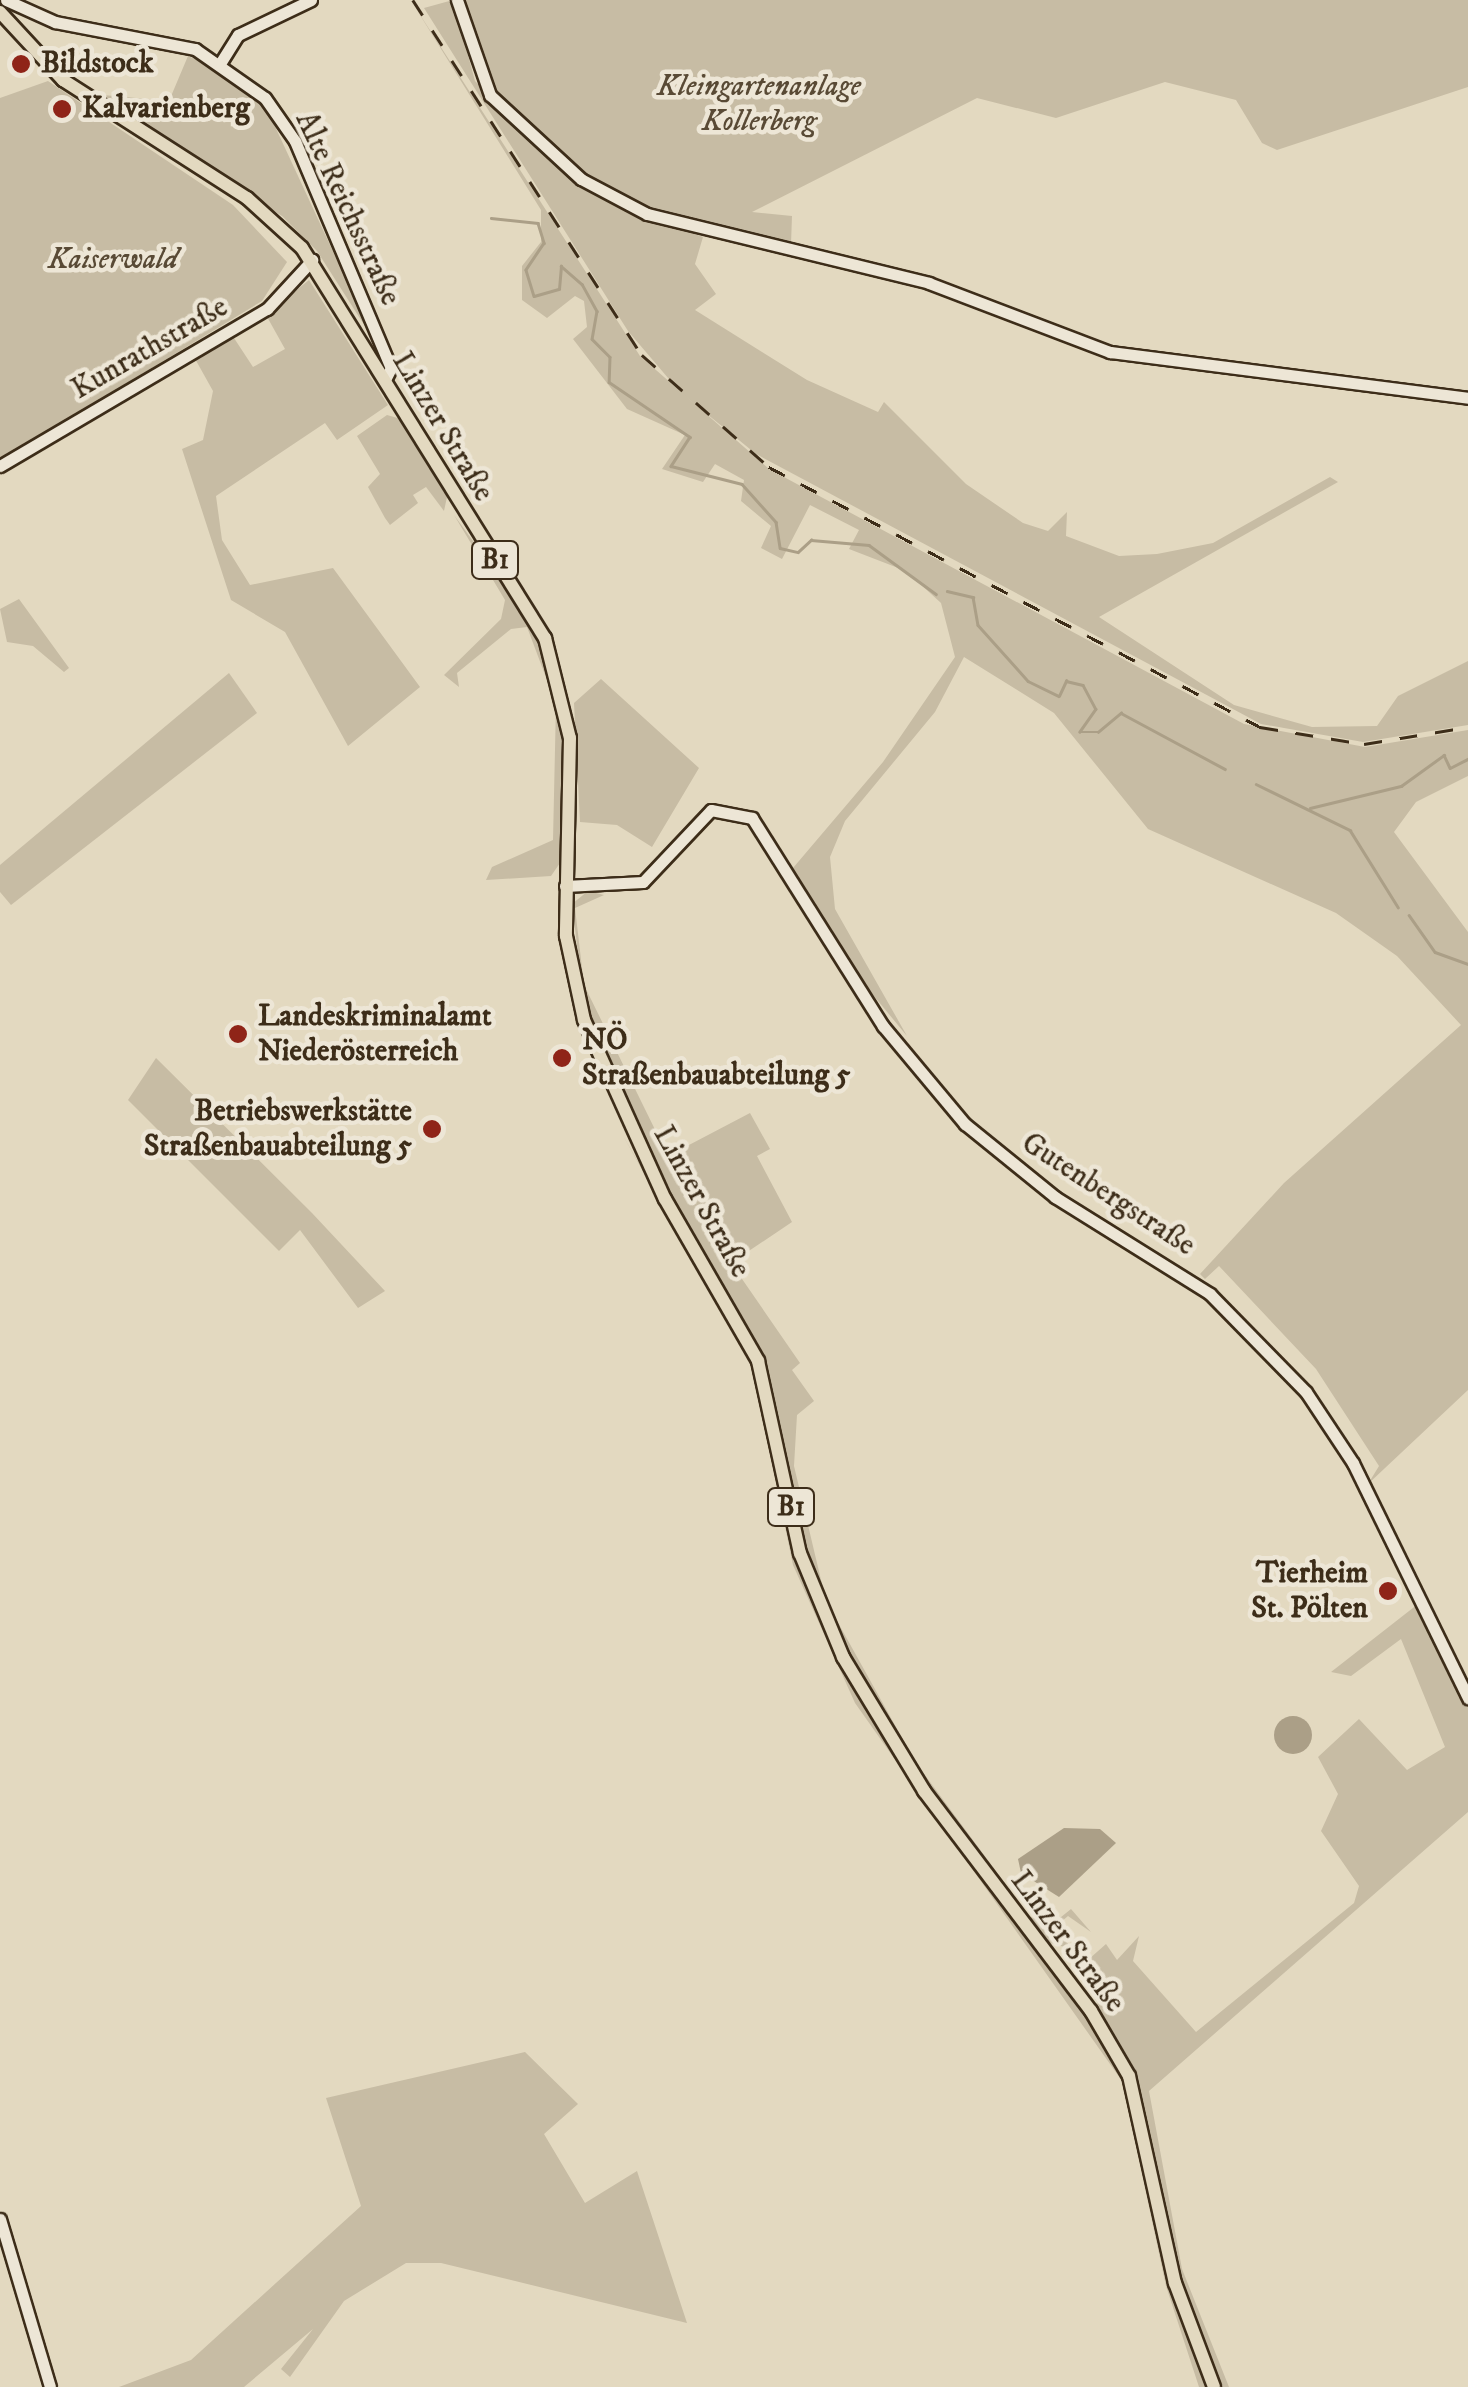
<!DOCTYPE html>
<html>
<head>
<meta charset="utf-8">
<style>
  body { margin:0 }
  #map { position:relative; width:1468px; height:2387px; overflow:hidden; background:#e3d9c0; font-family:"IM FELL DW Pica",serif }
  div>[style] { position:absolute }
  .green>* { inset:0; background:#c7bca4 }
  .water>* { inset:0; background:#ab9f87 }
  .round { border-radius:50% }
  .stream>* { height:2.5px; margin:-1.25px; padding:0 1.25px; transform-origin:1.25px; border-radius:1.25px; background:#ab9f87 }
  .roads { filter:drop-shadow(2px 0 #3d2d19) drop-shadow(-2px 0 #3d2d19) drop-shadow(0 2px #3d2d19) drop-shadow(0 -2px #3d2d19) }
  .secondary>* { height:11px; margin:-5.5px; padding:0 5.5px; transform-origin:5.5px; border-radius:5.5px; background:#ede6d6 }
  .primary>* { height:12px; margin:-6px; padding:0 6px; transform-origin:6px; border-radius:6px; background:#e3d9c0 }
  .rail>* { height:2.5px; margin-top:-1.25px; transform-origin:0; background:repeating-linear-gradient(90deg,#3d2d19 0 18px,transparent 0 36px) }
  .dots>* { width:28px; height:28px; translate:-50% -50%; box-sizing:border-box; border:5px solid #ede6d6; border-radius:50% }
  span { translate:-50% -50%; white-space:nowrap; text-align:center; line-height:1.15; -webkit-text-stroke:9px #ede6d6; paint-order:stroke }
  .shield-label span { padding:2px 8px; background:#ede6d6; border:2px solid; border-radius:8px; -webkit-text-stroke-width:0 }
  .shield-label { font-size:28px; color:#3d2d19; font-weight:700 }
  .poi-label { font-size:30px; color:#3d2d19; font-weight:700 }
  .left { translate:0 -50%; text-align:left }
  .right { translate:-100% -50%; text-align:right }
  .park-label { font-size:30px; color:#594a35; font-style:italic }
  .street-label { font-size:30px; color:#3d2d19 }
</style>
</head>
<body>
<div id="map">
  <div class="green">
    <i style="clip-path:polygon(453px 0,475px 81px,542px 151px,646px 217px,703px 237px,695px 264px,716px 294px,695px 310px,807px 380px,878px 412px,884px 402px,966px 484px,1023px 523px,1048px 531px,1067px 512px,1066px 536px,1119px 556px,1157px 554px,1213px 543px,1330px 477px,1338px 482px,1099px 617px,1234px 705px,1312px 727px,1377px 726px,1398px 696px,1468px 661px,1468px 725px,1363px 742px,1261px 724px,756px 454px,680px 392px,628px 331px,424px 8px)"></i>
    <i style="clip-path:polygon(462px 0,1468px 0,1468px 87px,1277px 150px,1262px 143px,1236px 100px,1165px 82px,1056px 118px,977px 98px,752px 212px,792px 216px,791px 244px,649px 211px,583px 175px,493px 92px)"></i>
    <i style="clip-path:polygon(415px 7px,640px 356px,769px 469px,1244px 724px,1365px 747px,1468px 730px,1468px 776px,1416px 802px,1394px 832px,1468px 932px,1468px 1390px,1368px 1484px,1379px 1466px,1316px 1369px,1219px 1266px,1205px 1279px,1200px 1274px,1284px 1183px,1461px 1025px,1397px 956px,1336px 913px,1148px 829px,1054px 713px,964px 657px,935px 712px,845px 821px,830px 857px,835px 909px,907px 1036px,850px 967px,793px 868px,883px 762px,955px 657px,941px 603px,906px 571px,849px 549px,859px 530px,810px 505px,782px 559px,761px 548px,771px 526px,741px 501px,744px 480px,715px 464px,703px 482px,662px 469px,685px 435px,627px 409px,573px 339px,587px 327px,584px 301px,575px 296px,547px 318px,522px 300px,522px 266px,541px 242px,541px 210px)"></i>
    <i style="clip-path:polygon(188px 56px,232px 76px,266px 107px,375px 342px,317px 251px,282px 216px,92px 94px,169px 101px)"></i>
    <i style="clip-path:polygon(48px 81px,233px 205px,287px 262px,262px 301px,0 460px,0 98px)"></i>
    <i style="clip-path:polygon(309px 280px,388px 405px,337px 440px,325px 423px,216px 496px,222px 540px,250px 585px,333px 568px,420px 687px,348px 746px,285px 632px,231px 600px,182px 449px,203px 440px,213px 391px,194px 357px,232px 335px,253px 367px,285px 349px,266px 315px)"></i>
    <i style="clip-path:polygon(387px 415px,401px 419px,447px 497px,444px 511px,426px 487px,413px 495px,418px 503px,390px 525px,385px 518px,368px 487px,380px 474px,357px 436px)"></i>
    <i style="clip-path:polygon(454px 515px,535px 626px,562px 708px,560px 863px,551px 876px,486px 880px,492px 867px,553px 840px,556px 704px,527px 627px,511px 629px,457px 673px,459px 687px,444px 675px,501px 619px,505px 600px)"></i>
    <i style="clip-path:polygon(19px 599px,69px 668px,64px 672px,33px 646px,7px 642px,0 609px)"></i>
    <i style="clip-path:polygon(229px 673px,257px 713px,11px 905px,0 892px,0 865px)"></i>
    <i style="clip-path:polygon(601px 679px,699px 768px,652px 847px,617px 825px,580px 822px,574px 703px)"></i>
    <i style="clip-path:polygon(588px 891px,604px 895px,575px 908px,584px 985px,668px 1156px,750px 1113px,770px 1149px,757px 1156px,792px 1222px,731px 1263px,800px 1363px,792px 1370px,814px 1401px,797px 1415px,794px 1466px,826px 1601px,916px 1763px,1029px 1916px,1050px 1926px,1071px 1909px,1091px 1932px,1068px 1916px,1055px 1927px,1072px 1949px,1050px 1943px,989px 1873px,857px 1675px,808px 1566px,763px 1360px,686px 1227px,584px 1002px,572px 904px)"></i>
    <i style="clip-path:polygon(156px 1058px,312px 1213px,385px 1291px,358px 1308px,300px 1230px,279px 1251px,128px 1100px)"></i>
    <i style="clip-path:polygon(622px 1134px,754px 1362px,773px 1425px,799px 1568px,849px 1679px,945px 1829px,1099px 2032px,1125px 2079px,1146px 2141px,1171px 2283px,1207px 2387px,1199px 2387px,1166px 2286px,1122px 2081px,855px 1703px,793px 1565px,751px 1363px)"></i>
    <i style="clip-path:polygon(1418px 1604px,1468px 1705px,1468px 1812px,1149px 2091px,1182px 2269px,1229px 2387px,1220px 2387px,1171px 2248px,1140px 2093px,1080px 1967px,1106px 1944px,1117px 1960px,1139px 1936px,1133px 1961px,1196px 2032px,1354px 1903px,1359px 1886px,1321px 1831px,1338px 1794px,1318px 1757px,1359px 1719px,1407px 1770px,1445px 1747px,1401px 1639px,1351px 1676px,1331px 1672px)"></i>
    <i style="clip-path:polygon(525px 2052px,578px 2104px,544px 2134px,585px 2203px,637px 2171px,687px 2323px,441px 2263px,406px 2263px,344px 2301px,290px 2377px,281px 2369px,313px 2329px,244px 2387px,119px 2387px,191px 2360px,361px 2206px,326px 2098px)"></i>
  </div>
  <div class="water">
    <i class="round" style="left:1274px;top:1716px;width:38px;height:38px"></i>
    <i style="clip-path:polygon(1064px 1828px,1100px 1829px,1116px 1843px,1059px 1897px,1021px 1873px,1018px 1859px)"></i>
  </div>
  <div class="stream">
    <i style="left:491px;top:218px;width:47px;rotate:6.1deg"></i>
    <i style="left:538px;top:223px;width:21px;rotate:73deg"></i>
    <i style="left:544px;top:243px;width:32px;rotate:124deg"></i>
    <i style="left:526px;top:270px;width:27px;rotate:73deg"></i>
    <i style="left:534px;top:296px;width:26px;rotate:-16deg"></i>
    <i style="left:559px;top:289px;width:23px;rotate:-85deg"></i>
    <i style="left:561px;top:266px;width:28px;rotate:41deg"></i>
    <i style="left:582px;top:284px;width:31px;rotate:61deg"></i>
    <i style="left:597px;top:311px;width:28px;rotate:100deg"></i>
    <i style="left:592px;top:339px;width:25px;rotate:45deg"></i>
    <i style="left:610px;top:357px;width:25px;rotate:92deg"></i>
    <i style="left:609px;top:382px;width:98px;rotate:34.2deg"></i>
    <i style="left:690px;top:437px;width:35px;rotate:123deg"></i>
    <i style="left:671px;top:466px;width:73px;rotate:14.2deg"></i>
    <i style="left:742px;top:484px;width:51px;rotate:48.2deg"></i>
    <i style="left:776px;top:522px;width:26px;rotate:81deg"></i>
    <i style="left:780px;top:548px;width:18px;rotate:13deg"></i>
    <i style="left:798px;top:552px;width:18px;rotate:-43deg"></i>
    <i style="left:811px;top:540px;width:58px;rotate:4.9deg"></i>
    <i style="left:869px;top:545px;width:83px;rotate:36.2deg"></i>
    <i style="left:947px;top:591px;width:27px;rotate:13deg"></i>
    <i style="left:973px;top:597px;width:28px;rotate:80deg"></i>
    <i style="left:978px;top:625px;width:75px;rotate:48.2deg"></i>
    <i style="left:1028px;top:681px;width:34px;rotate:26deg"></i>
    <i style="left:1059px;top:696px;width:17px;rotate:-65deg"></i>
    <i style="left:1066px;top:681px;width:17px;rotate:13deg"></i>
    <i style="left:1083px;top:685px;width:27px;rotate:62deg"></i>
    <i style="left:1096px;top:709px;width:28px;rotate:125deg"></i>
    <i style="left:1080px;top:732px;width:18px"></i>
    <i style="left:1098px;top:732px;width:30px;rotate:-40deg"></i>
    <i style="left:1121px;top:713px;width:118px;rotate:28.3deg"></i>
    <i style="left:1256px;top:784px;width:105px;rotate:26.1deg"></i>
    <i style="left:1350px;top:830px;width:91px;rotate:58.1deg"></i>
    <i style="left:1310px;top:808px;width:94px;rotate:-13.6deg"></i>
    <i style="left:1401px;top:786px;width:53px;rotate:-35.8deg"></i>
    <i style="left:1444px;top:755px;width:14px;rotate:65deg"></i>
    <i style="left:1450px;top:768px;width:20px;rotate:-27deg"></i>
    <i style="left:1409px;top:915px;width:45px;rotate:54.9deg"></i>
    <i style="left:1435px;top:952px;width:35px;rotate:20deg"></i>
  </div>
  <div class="roads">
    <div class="secondary">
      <i style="left:6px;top:0;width:54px;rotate:24.2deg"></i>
      <i style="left:55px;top:22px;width:143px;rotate:10.9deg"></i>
      <i style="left:195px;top:49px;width:85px;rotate:35deg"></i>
      <i style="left:265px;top:98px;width:52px;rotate:55.1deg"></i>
      <i style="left:295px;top:141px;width:246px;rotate:67.1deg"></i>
      <i style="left:391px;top:368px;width:13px;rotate:117deg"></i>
      <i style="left:457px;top:0;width:101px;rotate:70.8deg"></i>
      <i style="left:490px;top:95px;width:124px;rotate:42.7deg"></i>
      <i style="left:581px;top:179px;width:75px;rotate:27.9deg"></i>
      <i style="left:647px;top:214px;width:290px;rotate:13.7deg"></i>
      <i style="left:929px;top:283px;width:194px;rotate:20.9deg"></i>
      <i style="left:1110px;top:352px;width:361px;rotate:7.3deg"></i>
      <i style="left:221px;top:62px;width:32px;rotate:-58deg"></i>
      <i style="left:238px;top:35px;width:81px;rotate:-25.6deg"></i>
      <i style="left:0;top:466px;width:310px;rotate:-30.5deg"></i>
      <i style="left:267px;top:309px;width:67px;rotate:-47.4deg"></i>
      <i style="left:565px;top:886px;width:78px;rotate:-2.9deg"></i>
      <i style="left:643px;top:882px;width:99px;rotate:-46.6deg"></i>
      <i style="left:711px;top:810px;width:42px;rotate:11deg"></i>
      <i style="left:752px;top:818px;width:246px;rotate:57.8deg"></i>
      <i style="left:883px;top:1026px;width:128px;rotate:50.1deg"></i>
      <i style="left:965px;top:1124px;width:116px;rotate:39deg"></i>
      <i style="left:1055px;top:1197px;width:183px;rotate:32deg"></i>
      <i style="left:1210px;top:1294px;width:137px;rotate:45.6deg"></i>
      <i style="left:1306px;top:1392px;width:85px;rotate:56.5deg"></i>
      <i style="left:1353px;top:1463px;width:262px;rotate:63.9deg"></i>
      <i style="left:0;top:2219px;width:175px;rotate:73.4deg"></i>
    </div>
    <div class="primary">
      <i style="left:0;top:12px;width:93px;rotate:47.2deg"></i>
      <i style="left:63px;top:80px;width:219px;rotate:32.7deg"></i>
      <i style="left:247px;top:198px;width:74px;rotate:42.3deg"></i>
      <i style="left:302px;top:248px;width:460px;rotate:58.1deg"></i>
      <i style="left:545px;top:638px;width:103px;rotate:76deg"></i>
      <i style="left:570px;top:738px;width:198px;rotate:91.2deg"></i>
      <i style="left:566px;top:936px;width:86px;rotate:77.9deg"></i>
      <i style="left:584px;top:1020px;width:196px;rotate:65.7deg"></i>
      <i style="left:665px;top:1199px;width:187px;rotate:60.1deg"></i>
      <i style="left:758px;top:1361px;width:197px;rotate:77.7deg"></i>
      <i style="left:800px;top:1553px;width:113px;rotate:67.5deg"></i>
      <i style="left:843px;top:1657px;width:157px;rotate:58.8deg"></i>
      <i style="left:924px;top:1791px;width:276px;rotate:52.8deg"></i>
      <i style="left:1091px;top:2011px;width:75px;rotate:59.7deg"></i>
      <i style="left:1129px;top:2076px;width:212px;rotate:77.5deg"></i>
      <i style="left:1175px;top:2283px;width:111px;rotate:69.4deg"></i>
    </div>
  </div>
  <div class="rail">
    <i style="left:413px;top:0;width:422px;rotate:57.2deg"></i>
    <i style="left:642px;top:355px;width:169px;rotate:41.4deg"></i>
    <i style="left:769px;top:467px;width:556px;rotate:27.9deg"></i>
    <i style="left:1260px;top:727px;width:105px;rotate:9.3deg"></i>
    <i style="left:1364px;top:744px;width:105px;rotate:-9.3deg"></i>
  </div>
  <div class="dots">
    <i style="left:21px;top:64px;background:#8f2418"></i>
    <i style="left:62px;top:109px;background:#8f2418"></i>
    <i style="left:238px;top:1034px;background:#8f2418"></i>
    <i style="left:562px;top:1058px;background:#8f2418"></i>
    <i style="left:432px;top:1129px;background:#8f2418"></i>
    <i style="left:1388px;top:1591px;background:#8f2418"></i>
  </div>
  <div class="shield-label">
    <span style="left:495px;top:560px">B1</span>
    <span style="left:791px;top:1507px">B1</span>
  </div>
  <div class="poi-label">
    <span class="left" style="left:41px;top:64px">Bildstock</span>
    <span class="left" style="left:82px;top:109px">Kalvarienberg</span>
    <span class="left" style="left:258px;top:1034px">Landeskriminalamt<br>Niederösterreich</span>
    <span class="left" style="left:582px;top:1058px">NÖ<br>Straßenbauabteilung 5</span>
    <span class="right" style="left:412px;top:1129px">Betriebswerkstätte<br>Straßenbauabteilung 5</span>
    <span class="right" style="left:1368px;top:1591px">Tierheim<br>St. Pölten</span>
  </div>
  <div class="park-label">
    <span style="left:759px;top:104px">Kleingartenanlage<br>Kollerberg</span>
    <span style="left:113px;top:260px">Kaiserwald</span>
  </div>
  <div class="street-label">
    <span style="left:347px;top:209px;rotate:65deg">Alte Reichsstraße</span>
    <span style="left:150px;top:349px;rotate:-30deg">Kunrathstraße</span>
    <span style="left:442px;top:427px;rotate:59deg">Linzer Straße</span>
    <span style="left:1108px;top:1195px;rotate:33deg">Gutenbergstraße</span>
    <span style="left:701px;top:1202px;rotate:61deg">Linzer Straße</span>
    <span style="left:1067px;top:1942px;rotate:53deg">Linzer Straße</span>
  </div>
</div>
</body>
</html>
